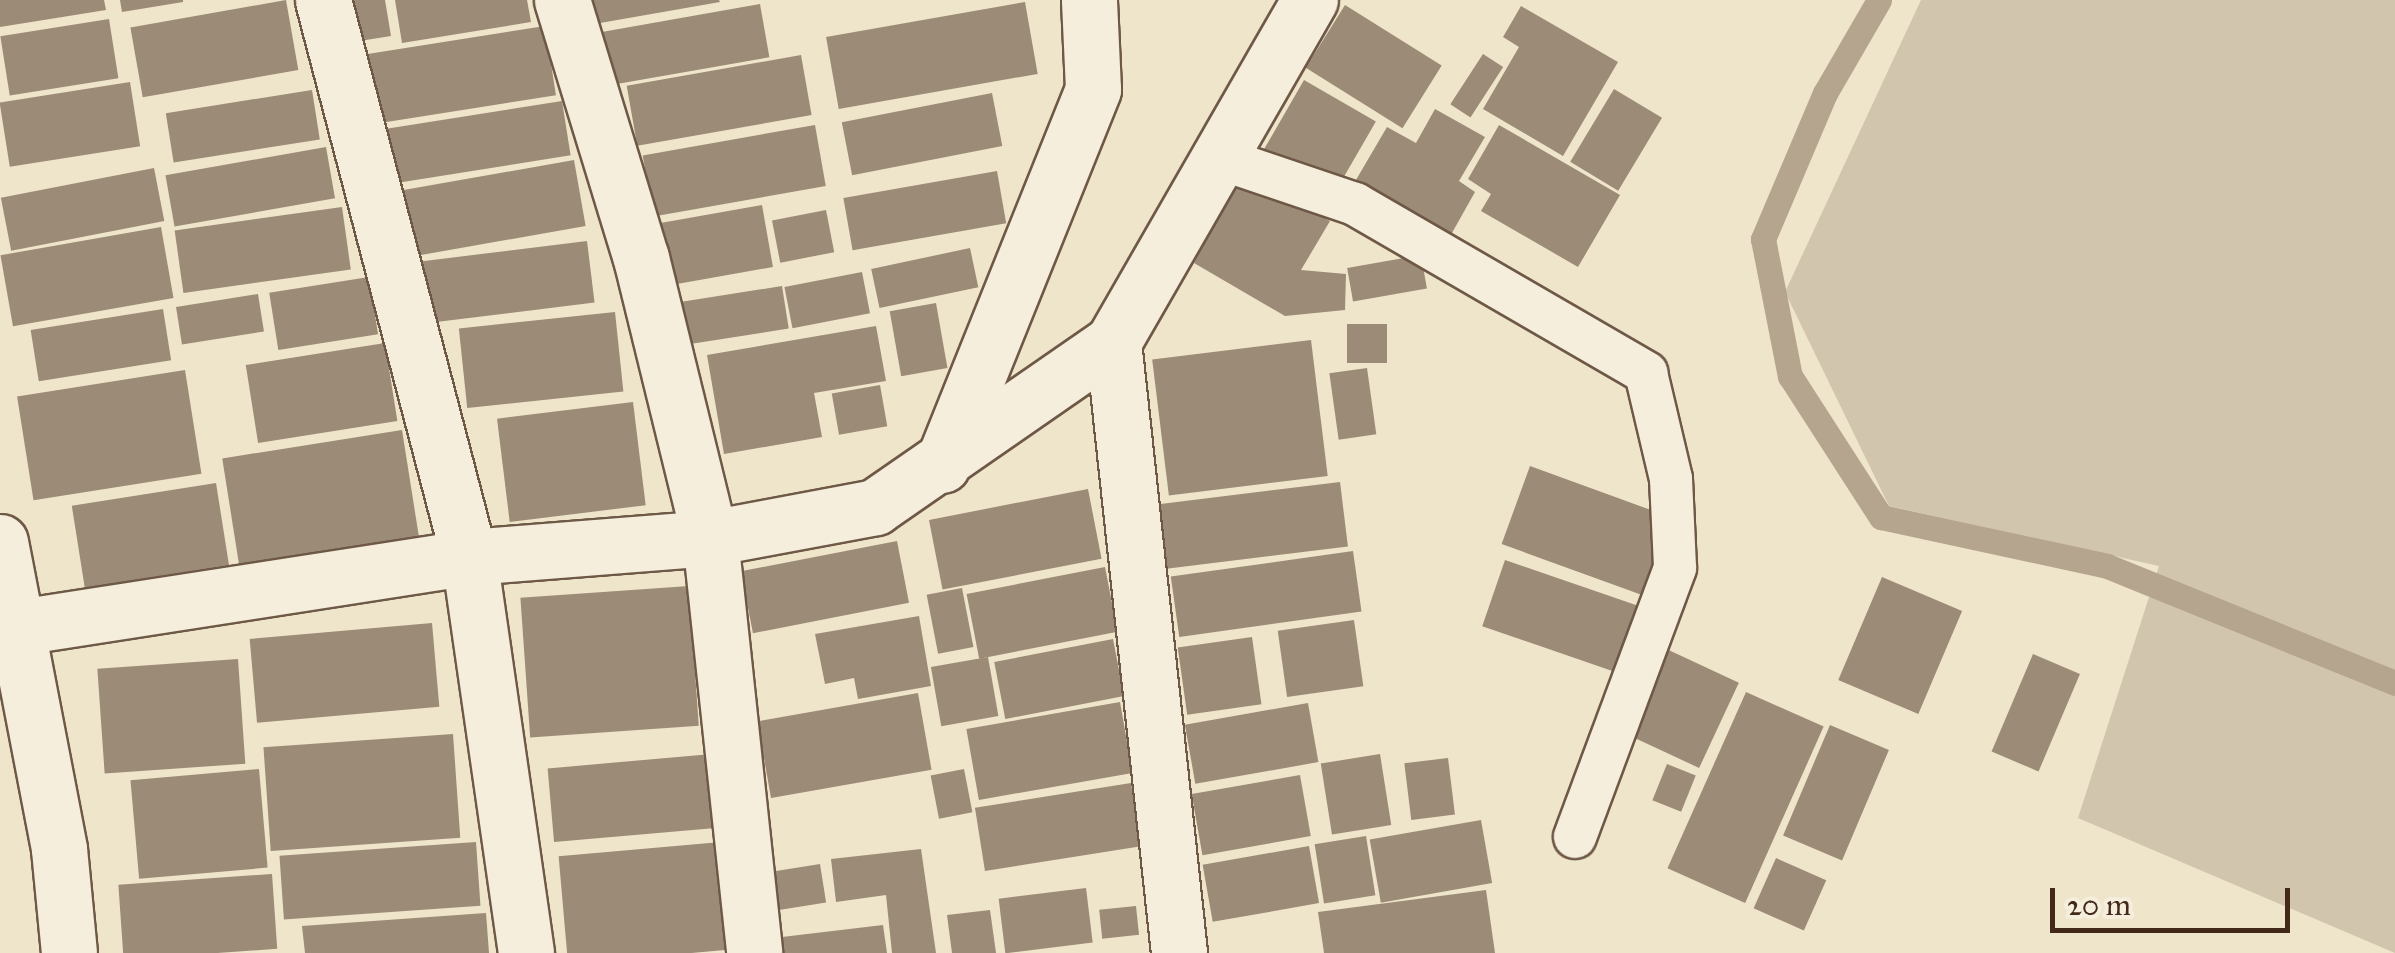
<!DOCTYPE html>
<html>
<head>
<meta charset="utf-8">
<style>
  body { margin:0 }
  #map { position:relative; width:2395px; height:953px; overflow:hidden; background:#efe5cb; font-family:"IM FELL Great Primer",serif }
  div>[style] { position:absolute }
  .green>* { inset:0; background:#d2c5ad }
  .stream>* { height:25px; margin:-12.5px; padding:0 12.5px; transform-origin:12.5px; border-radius:12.5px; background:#b5a58e }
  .building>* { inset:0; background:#9c8b76; transform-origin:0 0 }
  .roads { filter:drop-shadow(2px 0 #6e5846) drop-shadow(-2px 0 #6e5846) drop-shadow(0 2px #6e5846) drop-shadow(0 -2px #6e5846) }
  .lane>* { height:42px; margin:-21px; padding:0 21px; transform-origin:21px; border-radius:21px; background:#f5eedd }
  .street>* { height:55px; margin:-27.5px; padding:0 27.5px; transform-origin:27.5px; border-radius:27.5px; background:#f5eedd }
  .secondary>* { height:55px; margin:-27.5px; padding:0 27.5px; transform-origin:27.5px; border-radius:27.5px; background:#f5eedd }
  span { translate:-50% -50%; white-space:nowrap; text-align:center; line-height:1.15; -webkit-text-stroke:10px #f5eedd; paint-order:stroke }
  .scale { position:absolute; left:2050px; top:888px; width:240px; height:45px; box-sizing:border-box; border:5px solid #432919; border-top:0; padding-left:12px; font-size:30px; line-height:35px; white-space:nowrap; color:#432919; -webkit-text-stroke:8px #f5eedd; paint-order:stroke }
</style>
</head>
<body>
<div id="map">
  <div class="green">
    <i style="clip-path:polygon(1921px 0,2395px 0,2395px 953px,2078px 818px,2159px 566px,1889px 506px,1785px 292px)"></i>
  </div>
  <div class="stream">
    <i style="left:1879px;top:0;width:108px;rotate:120.1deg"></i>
    <i style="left:1825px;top:93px;width:159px;rotate:113deg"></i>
    <i style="left:1763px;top:239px;width:140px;rotate:78.9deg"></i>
    <i style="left:1790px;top:376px;width:168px;rotate:57.2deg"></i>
    <i style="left:1881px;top:517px;width:231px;rotate:12.2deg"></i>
    <i style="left:2107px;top:566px;width:311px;rotate:22.1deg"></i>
  </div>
  <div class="building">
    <i style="clip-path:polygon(0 0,104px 0,106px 10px,0 27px)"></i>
    <i style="clip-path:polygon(120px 0,183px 0,183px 2px,122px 12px)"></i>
    <i style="left:286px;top:0;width:71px;height:158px;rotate:80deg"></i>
    <i style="clip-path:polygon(333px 0,385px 0,391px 36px,341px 44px)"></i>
    <i style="clip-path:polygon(395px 0,527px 0,531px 22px,402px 43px)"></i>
    <i style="clip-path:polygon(578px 0,719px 0,720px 2px,583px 26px)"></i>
    <i style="left:1025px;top:2px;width:73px;height:202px;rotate:80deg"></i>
    <i style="left:760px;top:4px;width:54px;height:165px;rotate:80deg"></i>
    <i style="left:1345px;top:5px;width:114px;height:74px;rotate:32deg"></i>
    <i style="clip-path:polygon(1521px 6px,1618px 62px,1563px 156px,1483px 109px,1519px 47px,1503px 37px)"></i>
    <i style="left:109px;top:19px;width:60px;height:110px;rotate:81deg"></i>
    <i style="left:545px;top:26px;width:70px;height:194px;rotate:81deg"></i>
    <i style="left:1483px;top:54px;width:24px;height:60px;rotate:33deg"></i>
    <i style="left:801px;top:55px;width:61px;height:177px;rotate:80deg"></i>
    <i style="left:1304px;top:80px;width:83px;height:85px;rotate:30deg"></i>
    <i style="left:130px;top:82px;width:65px;height:132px;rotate:81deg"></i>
    <i style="left:1614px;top:89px;width:56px;height:85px;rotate:31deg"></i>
    <i style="left:312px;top:90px;width:50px;height:148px;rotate:81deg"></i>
    <i style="left:992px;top:93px;width:54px;height:153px;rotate:79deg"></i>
    <i style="left:562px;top:101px;width:55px;height:197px;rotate:81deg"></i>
    <i style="clip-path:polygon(1435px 109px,1485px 137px,1459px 181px,1475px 192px,1448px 240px,1353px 185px,1387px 127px,1416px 143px)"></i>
    <i style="left:815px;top:125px;width:62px;height:175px;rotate:80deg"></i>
    <i style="clip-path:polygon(1499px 125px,1620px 195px,1578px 267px,1481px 211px,1491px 194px,1468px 179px)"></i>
    <i style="left:326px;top:147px;width:52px;height:163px;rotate:80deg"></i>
    <i style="left:574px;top:160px;width:67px;height:186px;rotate:80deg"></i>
    <i style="left:154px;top:168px;width:54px;height:156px;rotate:79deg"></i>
    <i style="left:997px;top:171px;width:53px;height:156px;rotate:80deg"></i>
    <i style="clip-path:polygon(1243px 173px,1330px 221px,1301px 270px,1346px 274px,1345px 310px,1285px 316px,1194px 263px)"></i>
    <i style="left:762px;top:205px;width:63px;height:106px;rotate:80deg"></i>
    <i style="left:342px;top:207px;width:63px;height:169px;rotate:82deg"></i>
    <i style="left:826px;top:210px;width:43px;height:55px;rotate:79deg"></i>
    <i style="left:161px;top:227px;width:72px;height:163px;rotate:80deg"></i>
    <i style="left:587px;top:241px;width:62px;height:174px;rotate:83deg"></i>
    <i style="left:970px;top:248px;width:40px;height:101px;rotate:78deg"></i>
    <i style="left:1421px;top:255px;width:34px;height:75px;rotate:80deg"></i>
    <i style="left:862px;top:272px;width:42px;height:79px;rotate:79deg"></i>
    <i style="left:369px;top:277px;width:58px;height:101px;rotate:81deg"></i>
    <i style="left:782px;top:286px;width:43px;height:103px;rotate:81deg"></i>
    <i style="left:258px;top:294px;width:38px;height:83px;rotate:81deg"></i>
    <i style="left:936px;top:303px;width:66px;height:47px;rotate:80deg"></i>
    <i style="left:163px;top:309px;width:52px;height:134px;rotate:81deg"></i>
    <i style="left:615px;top:312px;width:80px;height:157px;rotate:84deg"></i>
    <i style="left:1347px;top:324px;width:40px;height:39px"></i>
    <i style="clip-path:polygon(876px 326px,886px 381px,814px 393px,822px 437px,724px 454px,707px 355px)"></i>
    <i style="left:1311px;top:340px;width:137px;height:160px;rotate:83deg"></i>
    <i style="left:385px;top:343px;width:79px;height:141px;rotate:81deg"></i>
    <i style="left:1367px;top:368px;width:67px;height:38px;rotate:82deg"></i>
    <i style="left:185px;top:370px;width:105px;height:170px;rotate:81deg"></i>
    <i style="left:880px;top:385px;width:42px;height:49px;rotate:80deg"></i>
    <i style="left:633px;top:402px;width:104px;height:137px;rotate:83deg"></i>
    <i style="left:402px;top:430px;width:116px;height:182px;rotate:81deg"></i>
    <i style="left:1530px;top:466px;width:148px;height:83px;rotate:20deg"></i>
    <i style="left:1340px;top:482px;width:65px;height:187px;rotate:83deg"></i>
    <i style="left:216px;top:483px;width:83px;height:146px;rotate:81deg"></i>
    <i style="left:1088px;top:489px;width:71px;height:162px;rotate:79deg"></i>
    <i style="left:897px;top:541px;width:63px;height:159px;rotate:79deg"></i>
    <i style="left:1353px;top:551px;width:61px;height:184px;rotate:82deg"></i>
    <i style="left:1505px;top:560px;width:143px;height:70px;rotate:19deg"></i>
    <i style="left:1105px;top:567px;width:66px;height:141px;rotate:79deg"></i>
    <i style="left:1882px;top:577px;width:87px;height:112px;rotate:23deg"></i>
    <i style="left:689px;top:586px;width:140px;height:169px;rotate:86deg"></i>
    <i style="left:962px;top:588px;width:60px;height:36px;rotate:79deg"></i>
    <i style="clip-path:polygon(919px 616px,931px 686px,858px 699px,854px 678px,825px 684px,815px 634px)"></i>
    <i style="left:1354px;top:620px;width:67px;height:77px;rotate:82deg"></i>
    <i style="left:432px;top:623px;width:84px;height:183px;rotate:85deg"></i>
    <i style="left:1252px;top:637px;width:68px;height:75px;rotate:82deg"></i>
    <i style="left:1113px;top:639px;width:58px;height:121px;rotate:79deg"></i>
    <i style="left:1660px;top:646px;width:87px;height:94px;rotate:25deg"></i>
    <i style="left:2033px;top:654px;width:51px;height:106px;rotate:23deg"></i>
    <i style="left:988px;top:657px;width:60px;height:58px;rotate:80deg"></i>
    <i style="left:238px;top:659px;width:105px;height:141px;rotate:86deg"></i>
    <i style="left:1746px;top:692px;width:85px;height:193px;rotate:24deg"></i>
    <i style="left:918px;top:693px;width:78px;height:163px;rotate:80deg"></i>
    <i style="left:1120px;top:702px;width:72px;height:156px;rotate:80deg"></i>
    <i style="left:1308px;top:703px;width:60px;height:125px;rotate:80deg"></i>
    <i style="left:1830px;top:725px;width:64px;height:120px;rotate:23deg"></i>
    <i style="left:453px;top:734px;width:104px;height:190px;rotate:86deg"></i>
    <i style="left:712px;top:754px;width:74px;height:165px;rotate:85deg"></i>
    <i style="left:1380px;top:754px;width:72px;height:60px;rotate:81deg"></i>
    <i style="left:1448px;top:758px;width:57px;height:44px;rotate:83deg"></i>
    <i style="left:1667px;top:764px;width:31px;height:39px;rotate:22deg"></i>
    <i style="left:259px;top:769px;width:99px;height:129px;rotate:85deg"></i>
    <i style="left:964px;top:769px;width:44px;height:34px;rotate:79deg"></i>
    <i style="left:1300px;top:775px;width:62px;height:110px;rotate:80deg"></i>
    <i style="left:1131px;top:783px;width:64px;height:158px;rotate:81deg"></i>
    <i style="left:1481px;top:820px;width:64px;height:113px;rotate:80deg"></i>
    <i style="left:1366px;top:836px;width:60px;height:52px;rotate:81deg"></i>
    <i style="left:476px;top:842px;width:64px;height:197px;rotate:86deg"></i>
    <i style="left:721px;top:842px;width:108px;height:163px;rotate:85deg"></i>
    <i style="left:1309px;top:846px;width:58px;height:108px;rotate:80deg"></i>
    <i style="clip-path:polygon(921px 849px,936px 953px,892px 953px,886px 895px,836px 902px,831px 859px)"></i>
    <i style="left:1776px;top:858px;width:55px;height:55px;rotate:24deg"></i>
    <i style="left:820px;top:864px;width:39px;height:54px;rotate:81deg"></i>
    <i style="left:272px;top:874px;width:75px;height:154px;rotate:86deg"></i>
    <i style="left:1086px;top:888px;width:55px;height:88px;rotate:83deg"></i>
    <i style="clip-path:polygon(1486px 890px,1495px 953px,1324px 953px,1318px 912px)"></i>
    <i style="left:1136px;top:906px;width:29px;height:37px;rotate:84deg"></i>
    <i style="clip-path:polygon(990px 910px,996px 953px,952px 953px,947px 915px)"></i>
    <i style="clip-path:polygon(486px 913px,489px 953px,305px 953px,302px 926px)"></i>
    <i style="clip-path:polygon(883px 925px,887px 953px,784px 953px,782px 937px)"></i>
  </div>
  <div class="roads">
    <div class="lane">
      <i style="left:1219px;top:158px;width:144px;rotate:18.7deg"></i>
      <i style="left:1355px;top:204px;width:337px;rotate:30.1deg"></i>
      <i style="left:1646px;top:373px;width:109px;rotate:76.7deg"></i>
      <i style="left:1671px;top:479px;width:89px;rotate:87.4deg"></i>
      <i style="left:1675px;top:568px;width:287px;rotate:110.4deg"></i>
    </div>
    <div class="street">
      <i style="left:323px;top:0;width:576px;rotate:75.31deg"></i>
      <i style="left:469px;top:557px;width:400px;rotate:81.8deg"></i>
      <i style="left:562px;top:0;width:270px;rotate:73deg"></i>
      <i style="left:641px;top:258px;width:288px;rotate:76.2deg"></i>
      <i style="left:710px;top:538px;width:417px;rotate:83.9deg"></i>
      <i style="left:1113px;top:342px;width:615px;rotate:83.83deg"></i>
      <i style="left:942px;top:465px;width:405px;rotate:-68.1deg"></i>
      <i style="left:1093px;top:89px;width:89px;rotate:-92.6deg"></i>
      <i style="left:19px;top:627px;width:455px;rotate:-8.8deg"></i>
      <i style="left:469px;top:557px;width:242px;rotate:-4.5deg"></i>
      <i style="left:710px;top:538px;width:168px;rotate:-10.6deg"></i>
      <i style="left:875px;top:507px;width:290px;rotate:-34.7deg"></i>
      <i style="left:1113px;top:342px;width:395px;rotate:-60.1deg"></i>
    </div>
    <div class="secondary">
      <i style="left:0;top:542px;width:313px;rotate:79.1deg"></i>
      <i style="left:59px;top:849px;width:104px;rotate:84.5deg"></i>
    </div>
  </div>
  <div class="scale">20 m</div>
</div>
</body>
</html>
